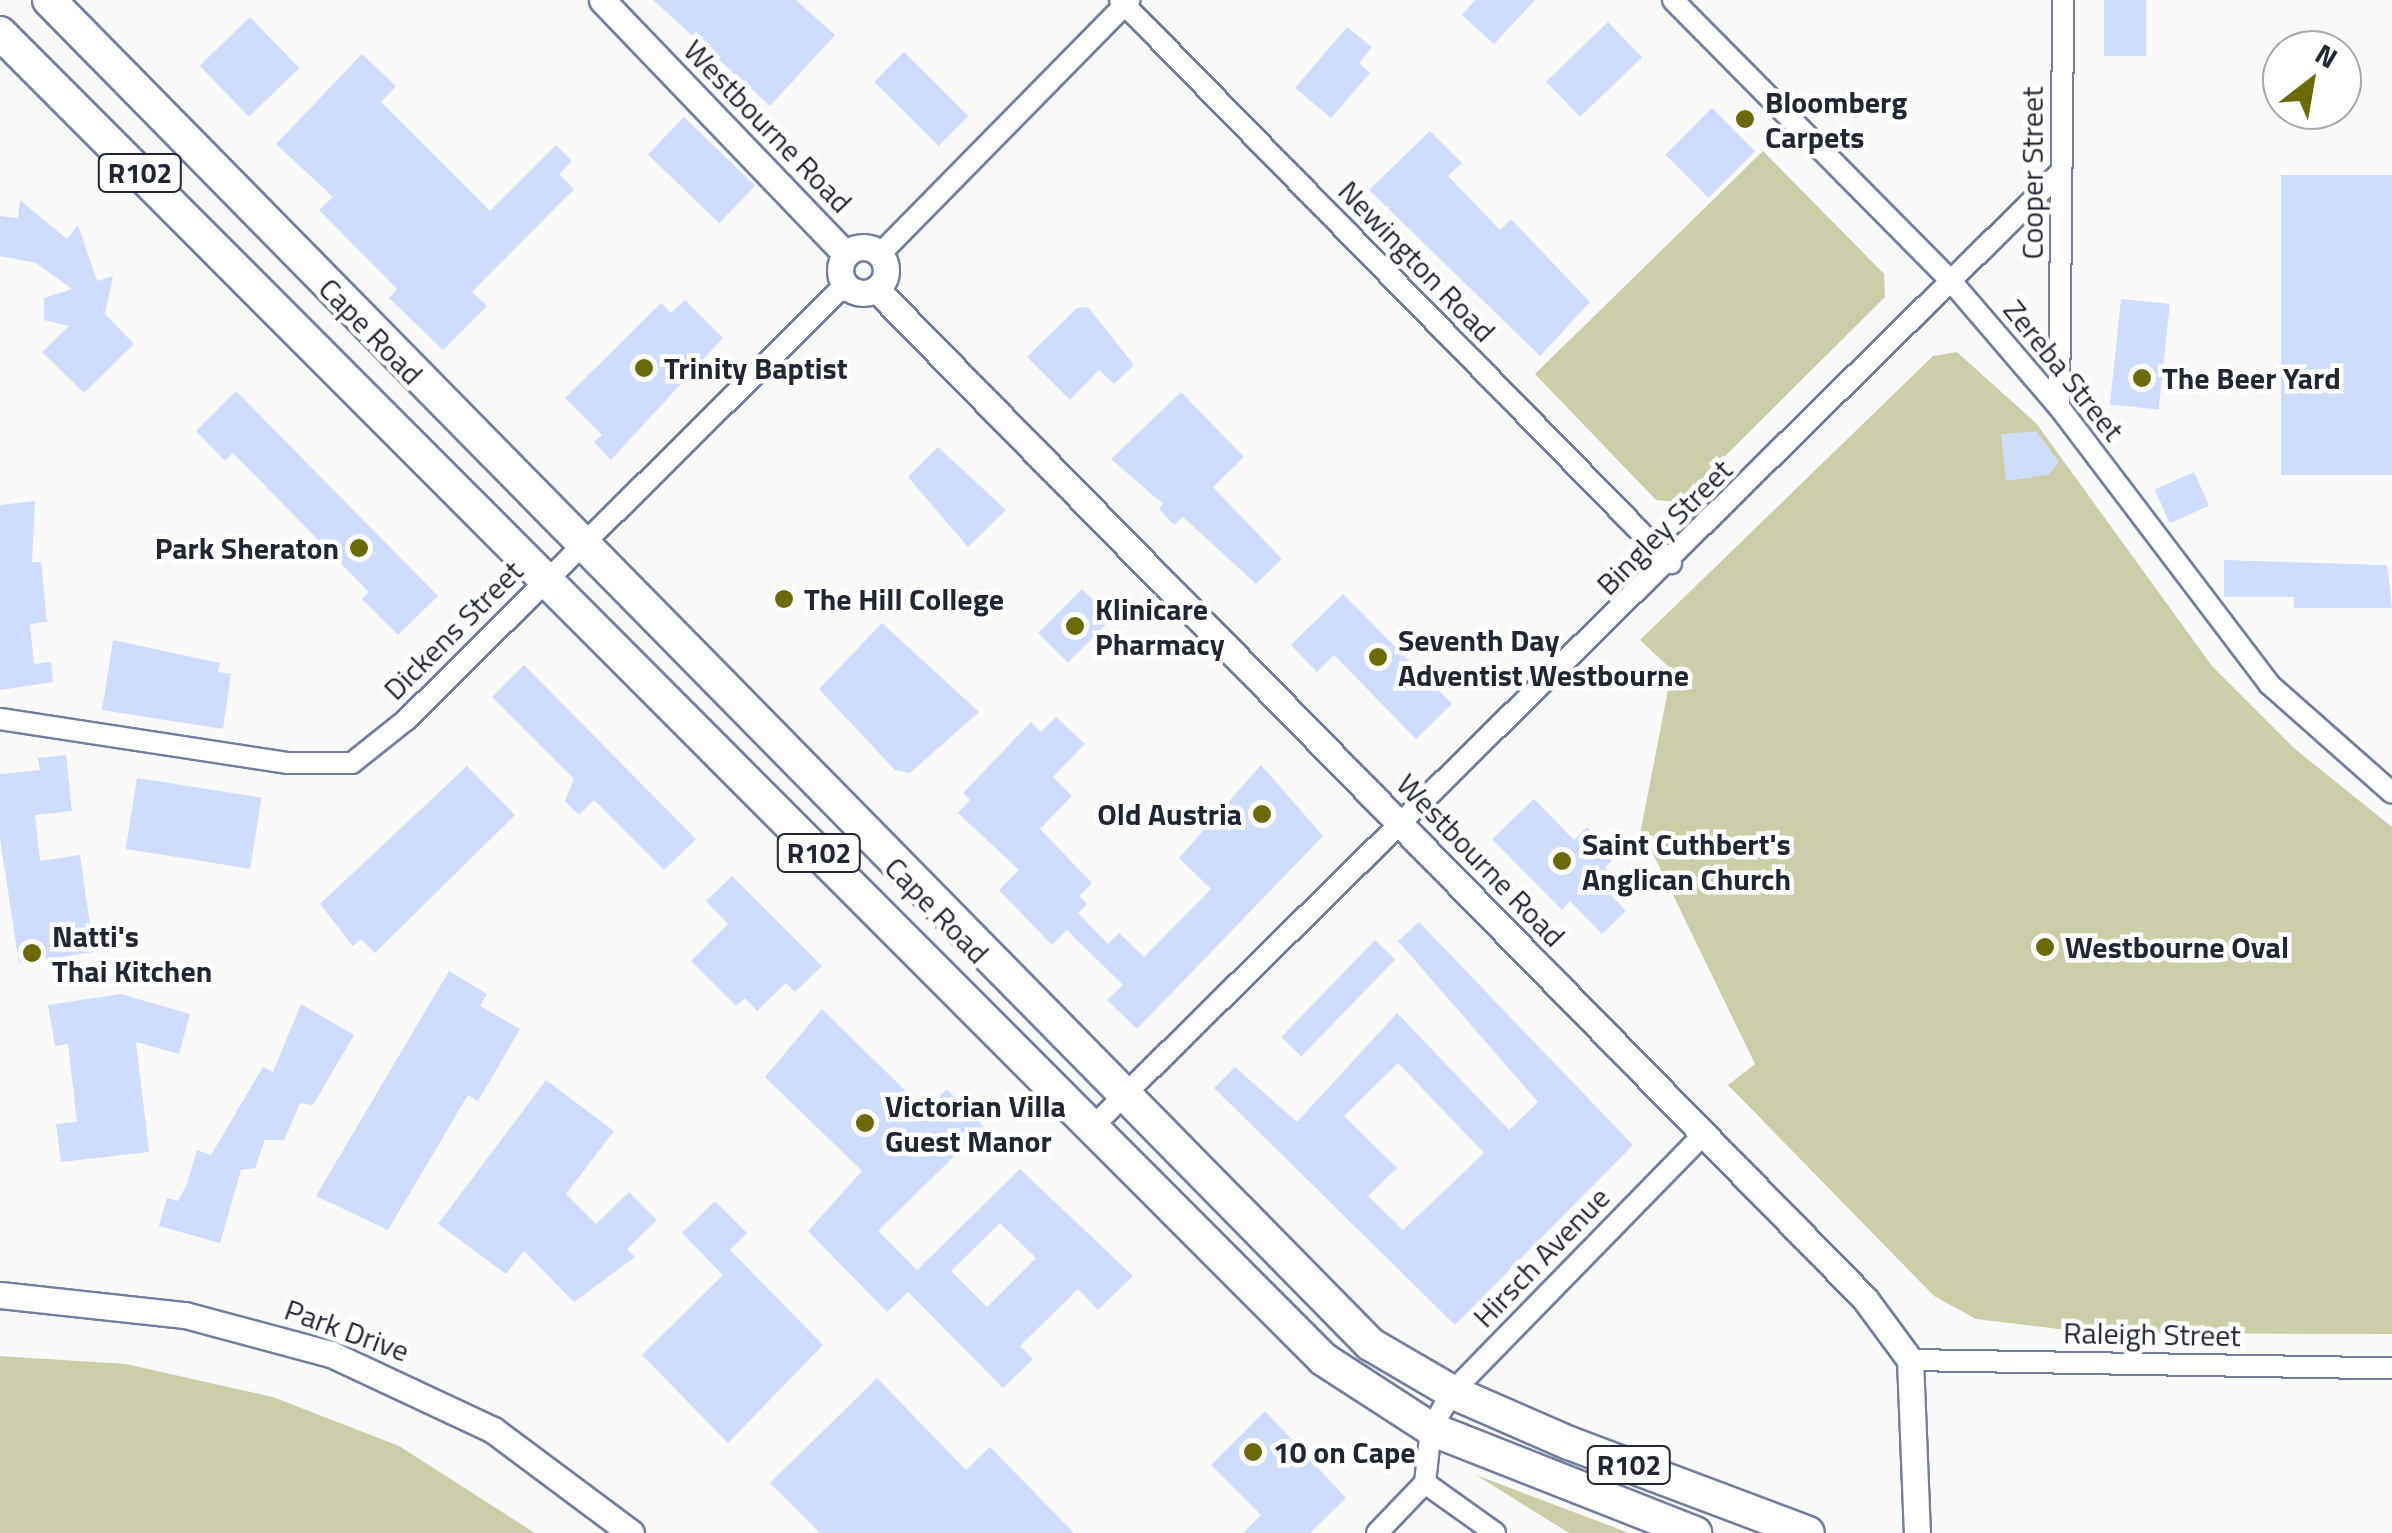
<!DOCTYPE html>
<html>
<head>
<meta charset="utf-8">
<style>
  body { margin:0 }
  #map { position:relative; width:2392px; height:1533px; overflow:hidden; background:#f9f9f9; font-family:"Titillium Web",sans-serif }
  div>[style] { position:absolute }
  .green>* { inset:0; background:#ccceaa }
  .building>* { inset:0; background:#cfdcfc; transform-origin:0 0 }
  .roads { filter:drop-shadow(2px 0 #737e9b) drop-shadow(-2px 0 #737e9b) drop-shadow(0 2px #737e9b) drop-shadow(0 -2px #737e9b) }
  .minor>* { height:20px; margin:-10px; padding:0 10px; transform-origin:10px; border-radius:10px; background:#fff }
  .tertiary>* { height:25px; margin:-12.5px; padding:0 12.5px; transform-origin:12.5px; border-radius:12.5px; background:#fff }
  .tertiary>.ring { margin:-12.5px; padding:0; box-sizing:content-box; background:none; border:25px solid #fff; border-radius:50% }
  .primary>* { height:32px; margin:-16px; padding:0 16px; transform-origin:16px; border-radius:16px; background:#fff }
  .dots>* { width:28px; height:28px; translate:-50% -50%; box-sizing:border-box; border:5px solid #fff; border-radius:50% }
  span { translate:-50% -50%; white-space:nowrap; text-align:center; line-height:1.15; -webkit-text-stroke:9px #fff; paint-order:stroke }
  .shield-label span { padding:2px 8px; background:#fff; border:2px solid; border-radius:8px; -webkit-text-stroke-width:0 }
  .shield-label { font-size:28px; color:#222632; font-weight:700 }
  .poi-label { font-size:30px; color:#222632; font-weight:700 }
  .left { translate:0 -50%; text-align:left }
  .right { translate:-100% -50%; text-align:right }
  .street-label { font-size:30px; color:#222632 }
  .north { position:absolute; left:2262px; top:30px; width:100px; height:100px; box-sizing:border-box; background:#fff; border:2px solid #a7a8ad; border-radius:50%; rotate:31deg; font-size:28px; font-weight:700; line-height:40px; text-align:center; color:#222632 }
  .north::after { content:''; display:block; margin:auto; width:35px; height:45px; background:#6a6a08; clip-path:polygon(50% 0,100% 100%,50% 72%,0 100%) }
</style>
</head>
<body>
<div id="map">
  <div class="green">
    <i style="clip-path:polygon(1763px 151px,1884px 274px,1885px 297px,1679px 502px,1656px 500px,1535px 374px)"></i>
    <i style="clip-path:polygon(1957px 352px,2036px 423px,2212px 666px,2295px 749px,2392px 827px,2392px 1334px,2091px 1333px,1976px 1319px,1934px 1296px,1728px 1085px,1755px 1064px,1641px 829px,1672px 670px,1640px 640px,1933px 356px)"></i>
    <i style="clip-path:polygon(0 1356px,126px 1364px,273px 1397px,399px 1446px,535px 1533px,0 1533px)"></i>
    <i style="clip-path:polygon(1476px 1475px,1629px 1533px,1569px 1533px)"></i>
  </div>
  <div class="building">
    <i style="clip-path:polygon(653px 0,796px 0,835px 35px,770px 106px)"></i>
    <i style="clip-path:polygon(1475px 0,1535px 0,1494px 44px,1462px 15px)"></i>
    <i style="left:2104px;top:0;width:42px;height:56px"></i>
    <i style="left:250px;top:17px;width:71px;height:70px;rotate:46deg"></i>
    <i style="left:1608px;top:22px;width:49px;height:86px;rotate:46deg"></i>
    <i style="clip-path:polygon(1347px 27px,1372px 47px,1359px 63px,1370px 73px,1331px 118px,1295px 88px)"></i>
    <i style="left:904px;top:52px;width:91px;height:42px;rotate:45deg"></i>
    <i style="clip-path:polygon(362px 54px,396px 86px,381px 102px,490px 211px,556px 145px,572px 161px,559px 174px,574px 189px,472px 292px,487px 306px,443px 350px,389px 298px,397px 289px,319px 210px,333px 197px,276px 144px)"></i>
    <i style="left:1712px;top:108px;width:61px;height:66px;rotate:45deg"></i>
    <i style="left:684px;top:117px;width:99px;height:52px;rotate:44deg"></i>
    <i style="clip-path:polygon(1430px 131px,1462px 163px,1448px 176px,1500px 230px,1511px 219px,1590px 302px,1540px 356px,1369px 190px)"></i>
    <i style="left:2392px;top:175px;width:300px;height:111px;rotate:90deg"></i>
    <i style="clip-path:polygon(20px 200px,67px 239px,78px 225px,97px 281px,113px 276px,105px 314px,134px 344px,84px 393px,42px 352px,69px 326px,44px 320px,44px 298px,72px 289px,36px 263px,0 256px,0 216px,18px 218px)"></i>
    <i style="left:2121px;top:299px;width:49px;height:106px;rotate:6deg"></i>
    <i style="clip-path:polygon(685px 300px,723px 338px,611px 460px,594px 442px,602px 435px,565px 398px,661px 303px,671px 313px)"></i>
    <i style="clip-path:polygon(1088px 307px,1134px 365px,1114px 384px,1099px 370px,1070px 400px,1027px 357px,1077px 308px)"></i>
    <i style="clip-path:polygon(236px 391px,438px 596px,398px 635px,362px 599px,369px 592px,233px 453px,225px 461px,196px 431px)"></i>
    <i style="clip-path:polygon(1181px 392px,1244px 457px,1213px 487px,1282px 559px,1256px 584px,1183px 517px,1174px 525px,1159px 509px,1163px 504px,1111px 459px)"></i>
    <i style="clip-path:polygon(2036px 431px,2059px 462px,2048px 475px,2006px 481px,2001px 434px)"></i>
    <i style="clip-path:polygon(938px 447px,1006px 510px,968px 547px,908px 477px)"></i>
    <i style="left:2194px;top:472px;width:37px;height:43px;rotate:66deg"></i>
    <i style="clip-path:polygon(35px 501px,32px 562px,41px 562px,47px 622px,30px 624px,34px 664px,51px 662px,53px 682px,0 690px,0 505px)"></i>
    <i style="clip-path:polygon(2224px 560px,2387px 565px,2392px 608px,2294px 608px,2294px 597px,2224px 597px)"></i>
    <i style="left:1082px;top:589px;width:42px;height:62px;rotate:45deg"></i>
    <i style="clip-path:polygon(1343px 594px,1452px 704px,1416px 739px,1334px 655px,1317px 672px,1291px 645px)"></i>
    <i style="clip-path:polygon(882px 623px,979px 712px,910px 773px,895px 770px,819px 689px)"></i>
    <i style="clip-path:polygon(113px 640px,220px 663px,218px 672px,231px 674px,223px 729px,102px 710px)"></i>
    <i style="clip-path:polygon(524px 665px,696px 839px,664px 870px,594px 800px,579px 815px,565px 801px,574px 779px,492px 697px)"></i>
    <i style="clip-path:polygon(1056px 717px,1085px 744px,1053px 777px,1072px 796px,1040px 829px,1092px 883px,1079px 896px,1087px 904px,1078px 913px,1108px 944px,1119px 933px,1144px 957px,1211px 889px,1179px 858px,1261px 765px,1323px 836px,1137px 1029px,1107px 1000px,1123px 985px,1067px 930px,1052px 945px,999px 890px,1019px 870px,958px 813px,970px 800px,963px 793px,1031px 722px,1041px 732px)"></i>
    <i style="clip-path:polygon(66px 755px,72px 811px,35px 815px,40px 861px,80px 855px,94px 952px,19px 963px,0 839px,0 774px,40px 770px,38px 758px)"></i>
    <i style="clip-path:polygon(467px 766px,515px 815px,375px 953px,361px 939px,353px 946px,320px 904px)"></i>
    <i style="left:137px;top:778px;width:126px;height:72px;rotate:9deg"></i>
    <i style="clip-path:polygon(1534px 799px,1574px 840px,1587px 827px,1616px 856px,1605px 867px,1620px 882px,1609px 893px,1626px 911px,1602px 934px,1570px 901px,1562px 910px,1492px 839px)"></i>
    <i style="clip-path:polygon(732px 876px,822px 966px,795px 992px,786px 983px,757px 1011px,745px 998px,736px 1006px,691px 961px,728px 924px,706px 901px)"></i>
    <i style="clip-path:polygon(evenodd,1419px 922px,1633px 1145px,1455px 1325px,1214px 1088px,1235px 1067px,1297px 1122px,1397px 1013px,1509px 1130px,1538px 1102px,1398px 941px,1419px 922px,1398px 1063px,1484px 1153px,1403px 1230px,1368px 1196px,1397px 1168px,1344px 1116px,1398px 1063px)"></i>
    <i style="left:1375px;top:940px;width:28px;height:135px;rotate:44deg"></i>
    <i style="clip-path:polygon(449px 971px,487px 994px,480px 1006px,520px 1029px,478px 1101px,468px 1095px,388px 1230px,316px 1196px)"></i>
    <i style="clip-path:polygon(121px 994px,190px 1014px,179px 1054px,136px 1042px,149px 1152px,61px 1162px,56px 1124px,77px 1122px,68px 1044px,55px 1046px,48px 1005px)"></i>
    <i style="clip-path:polygon(301px 1004px,354px 1035px,313px 1105px,300px 1103px,284px 1140px,265px 1140px,255px 1168px,241px 1170px,220px 1243px,159px 1226px,167px 1198px,178px 1201px,187px 1184px,197px 1150px,211px 1155px,263px 1067px,273px 1072px)"></i>
    <i style="clip-path:polygon(evenodd,822px 1009px,925px 1110px,947px 1089px,984px 1127px,878px 1231px,917px 1270px,1020px 1169px,1133px 1276px,1098px 1310px,1078px 1289px,1020px 1346px,1033px 1359px,1003px 1388px,908px 1292px,887px 1312px,808px 1231px,862px 1171px,765px 1077px,822px 1009px,1000px 1223px,1036px 1258px,987px 1307px,951px 1271px,1000px 1223px)"></i>
    <i style="clip-path:polygon(546px 1080px,614px 1131px,566px 1194px,596px 1224px,629px 1192px,657px 1220px,627px 1249px,635px 1257px,574px 1302px,524px 1251px,506px 1274px,438px 1224px)"></i>
    <i style="clip-path:polygon(715px 1201px,747px 1233px,730px 1250px,823px 1345px,728px 1443px,642px 1355px,723px 1275px,682px 1233px)"></i>
    <i style="clip-path:polygon(877px 1378px,966px 1470px,990px 1447px,1074px 1533px,820px 1533px,770px 1483px)"></i>
    <i style="clip-path:polygon(1265px 1411px,1346px 1498px,1310px 1533px,1243px 1533px,1261px 1515px,1211px 1465px)"></i>
  </div>
  <div class="roads">
    <div class="minor">
      <i style="left:1120px;top:0;width:788px;rotate:45.62deg"></i>
      <i style="left:1673px;top:0;width:395px;rotate:45.3deg"></i>
      <i style="left:1951px;top:281px;width:166px;rotate:49.4deg"></i>
      <i style="left:2059px;top:407px;width:348px;rotate:52.8deg"></i>
      <i style="left:2269px;top:684px;width:164px;rotate:41.5deg"></i>
      <i style="left:880px;top:254px;width:356px;rotate:-45.5deg"></i>
      <i style="left:2059px;top:407px;width:407px;rotate:-89.4deg"></i>
      <i style="left:0;top:719px;width:290px;rotate:8.7deg"></i>
      <i style="left:287px;top:763px;width:65px"></i>
      <i style="left:352px;top:763px;width:69px;rotate:-38.5deg"></i>
      <i style="left:406px;top:720px;width:618px;rotate:-44.74deg"></i>
      <i style="left:1091px;top:1128px;width:1361px;rotate:-44.58deg"></i>
      <i style="left:1910px;top:1360px;width:482px;rotate:1deg"></i>
      <i style="left:1425px;top:1483px;width:86px;rotate:35.5deg"></i>
      <i style="left:1377px;top:1533px;width:69px;rotate:-46.2deg"></i>
      <i style="left:1425px;top:1483px;width:54px;rotate:-83.7deg"></i>
      <i style="left:1431px;top:1429px;width:43px;rotate:-60.4deg"></i>
      <i style="left:1452px;top:1392px;width:359px;rotate:-45.7deg"></i>
    </div>
    <div class="tertiary">
      <i style="left:602px;top:0;width:352px;rotate:46.2deg"></i>
      <i class="ring" style="left:840px;top:247px;width:21px;height:21px"></i>
      <i style="left:876px;top:289px;width:1414px;rotate:45.6deg"></i>
      <i style="left:1865px;top:1299px;width:76px;rotate:53.6deg"></i>
      <i style="left:1910px;top:1360px;width:173px;rotate:87.7deg"></i>
      <i style="left:0;top:1295px;width:186px;rotate:6.2deg"></i>
      <i style="left:185px;top:1315px;width:151px;rotate:15deg"></i>
      <i style="left:331px;top:1354px;width:179px;rotate:25.1deg"></i>
      <i style="left:493px;top:1430px;width:172px;rotate:36.7deg"></i>
    </div>
    <div class="primary">
      <i style="left:49px;top:0;width:1885px;rotate:45.49deg"></i>
      <i style="left:1370px;top:1344px;width:95px;rotate:30.3deg"></i>
      <i style="left:1452px;top:1392px;width:128px;rotate:23.6deg"></i>
      <i style="left:1569px;top:1443px;width:255px;rotate:20.6deg"></i>
      <i style="left:0;top:33px;width:1873px;rotate:45.06deg"></i>
      <i style="left:1323px;top:1359px;width:129px;rotate:32.9deg"></i>
      <i style="left:1431px;top:1429px;width:284px;rotate:21.5deg"></i>
    </div>
  </div>
  <div class="dots">
    <i style="left:1745px;top:119px;background:#6a6a08"></i>
    <i style="left:644px;top:368px;background:#6a6a08"></i>
    <i style="left:2142px;top:378px;background:#6a6a08"></i>
    <i style="left:359px;top:548px;background:#6a6a08"></i>
    <i style="left:784px;top:599px;background:#6a6a08"></i>
    <i style="left:1075px;top:626px;background:#6a6a08"></i>
    <i style="left:1378px;top:657px;background:#6a6a08"></i>
    <i style="left:1262px;top:814px;background:#6a6a08"></i>
    <i style="left:1562px;top:861px;background:#6a6a08"></i>
    <i style="left:2045px;top:947px;background:#6a6a08"></i>
    <i style="left:32px;top:953px;background:#6a6a08"></i>
    <i style="left:865px;top:1123px;background:#6a6a08"></i>
    <i style="left:1253px;top:1452px;background:#6a6a08"></i>
  </div>
  <div class="shield-label">
    <span style="left:140px;top:173px">R102</span>
    <span style="left:819px;top:853px">R102</span>
    <span style="left:1629px;top:1465px">R102</span>
  </div>
  <div class="poi-label">
    <span class="left" style="left:1765px;top:119px">Bloomberg<br>Carpets</span>
    <span class="left" style="left:664px;top:368px">Trinity Baptist</span>
    <span class="left" style="left:2162px;top:378px">The Beer Yard</span>
    <span class="right" style="left:339px;top:548px">Park Sheraton</span>
    <span class="left" style="left:804px;top:599px">The Hill College</span>
    <span class="left" style="left:1095px;top:626px">Klinicare<br>Pharmacy</span>
    <span class="left" style="left:1398px;top:657px">Seventh Day<br>Adventist Westbourne</span>
    <span class="right" style="left:1242px;top:814px">Old Austria</span>
    <span class="left" style="left:1582px;top:861px">Saint Cuthbert's<br>Anglican Church</span>
    <span class="left" style="left:52px;top:953px">Natti's<br>Thai Kitchen</span>
    <span class="left" style="left:2065px;top:947px">Westbourne Oval</span>
    <span class="left" style="left:885px;top:1123px">Victorian Villa<br>Guest Manor</span>
    <span class="left" style="left:1273px;top:1452px">10 on Cape</span>
  </div>
  <div class="street-label">
    <span style="left:768px;top:126px;rotate:46deg">Westbourne Road</span>
    <span style="left:2032px;top:173px;rotate:-90deg">Cooper Street</span>
    <span style="left:1417px;top:261px;rotate:46deg">Newington Road</span>
    <span style="left:371px;top:331px;rotate:46deg">Cape Road</span>
    <span style="left:2064px;top:370px;rotate:51deg">Zereba Street</span>
    <span style="left:1664px;top:527px;rotate:-45deg">Bingley Street</span>
    <span style="left:453px;top:630px;rotate:-45deg">Dickens Street</span>
    <span style="left:1481px;top:860px;rotate:46deg">Westbourne Road</span>
    <span style="left:937px;top:910px;rotate:46deg">Cape Road</span>
    <span style="left:1541px;top:1257px;rotate:-46deg">Hirsch Avenue</span>
    <span style="left:347px;top:1330px;rotate:20deg">Park Drive</span>
    <span style="left:2152px;top:1334px;rotate:1deg">Raleigh Street</span>
  </div>
  <div class="north">N</div>
</div>
</body>
</html>
